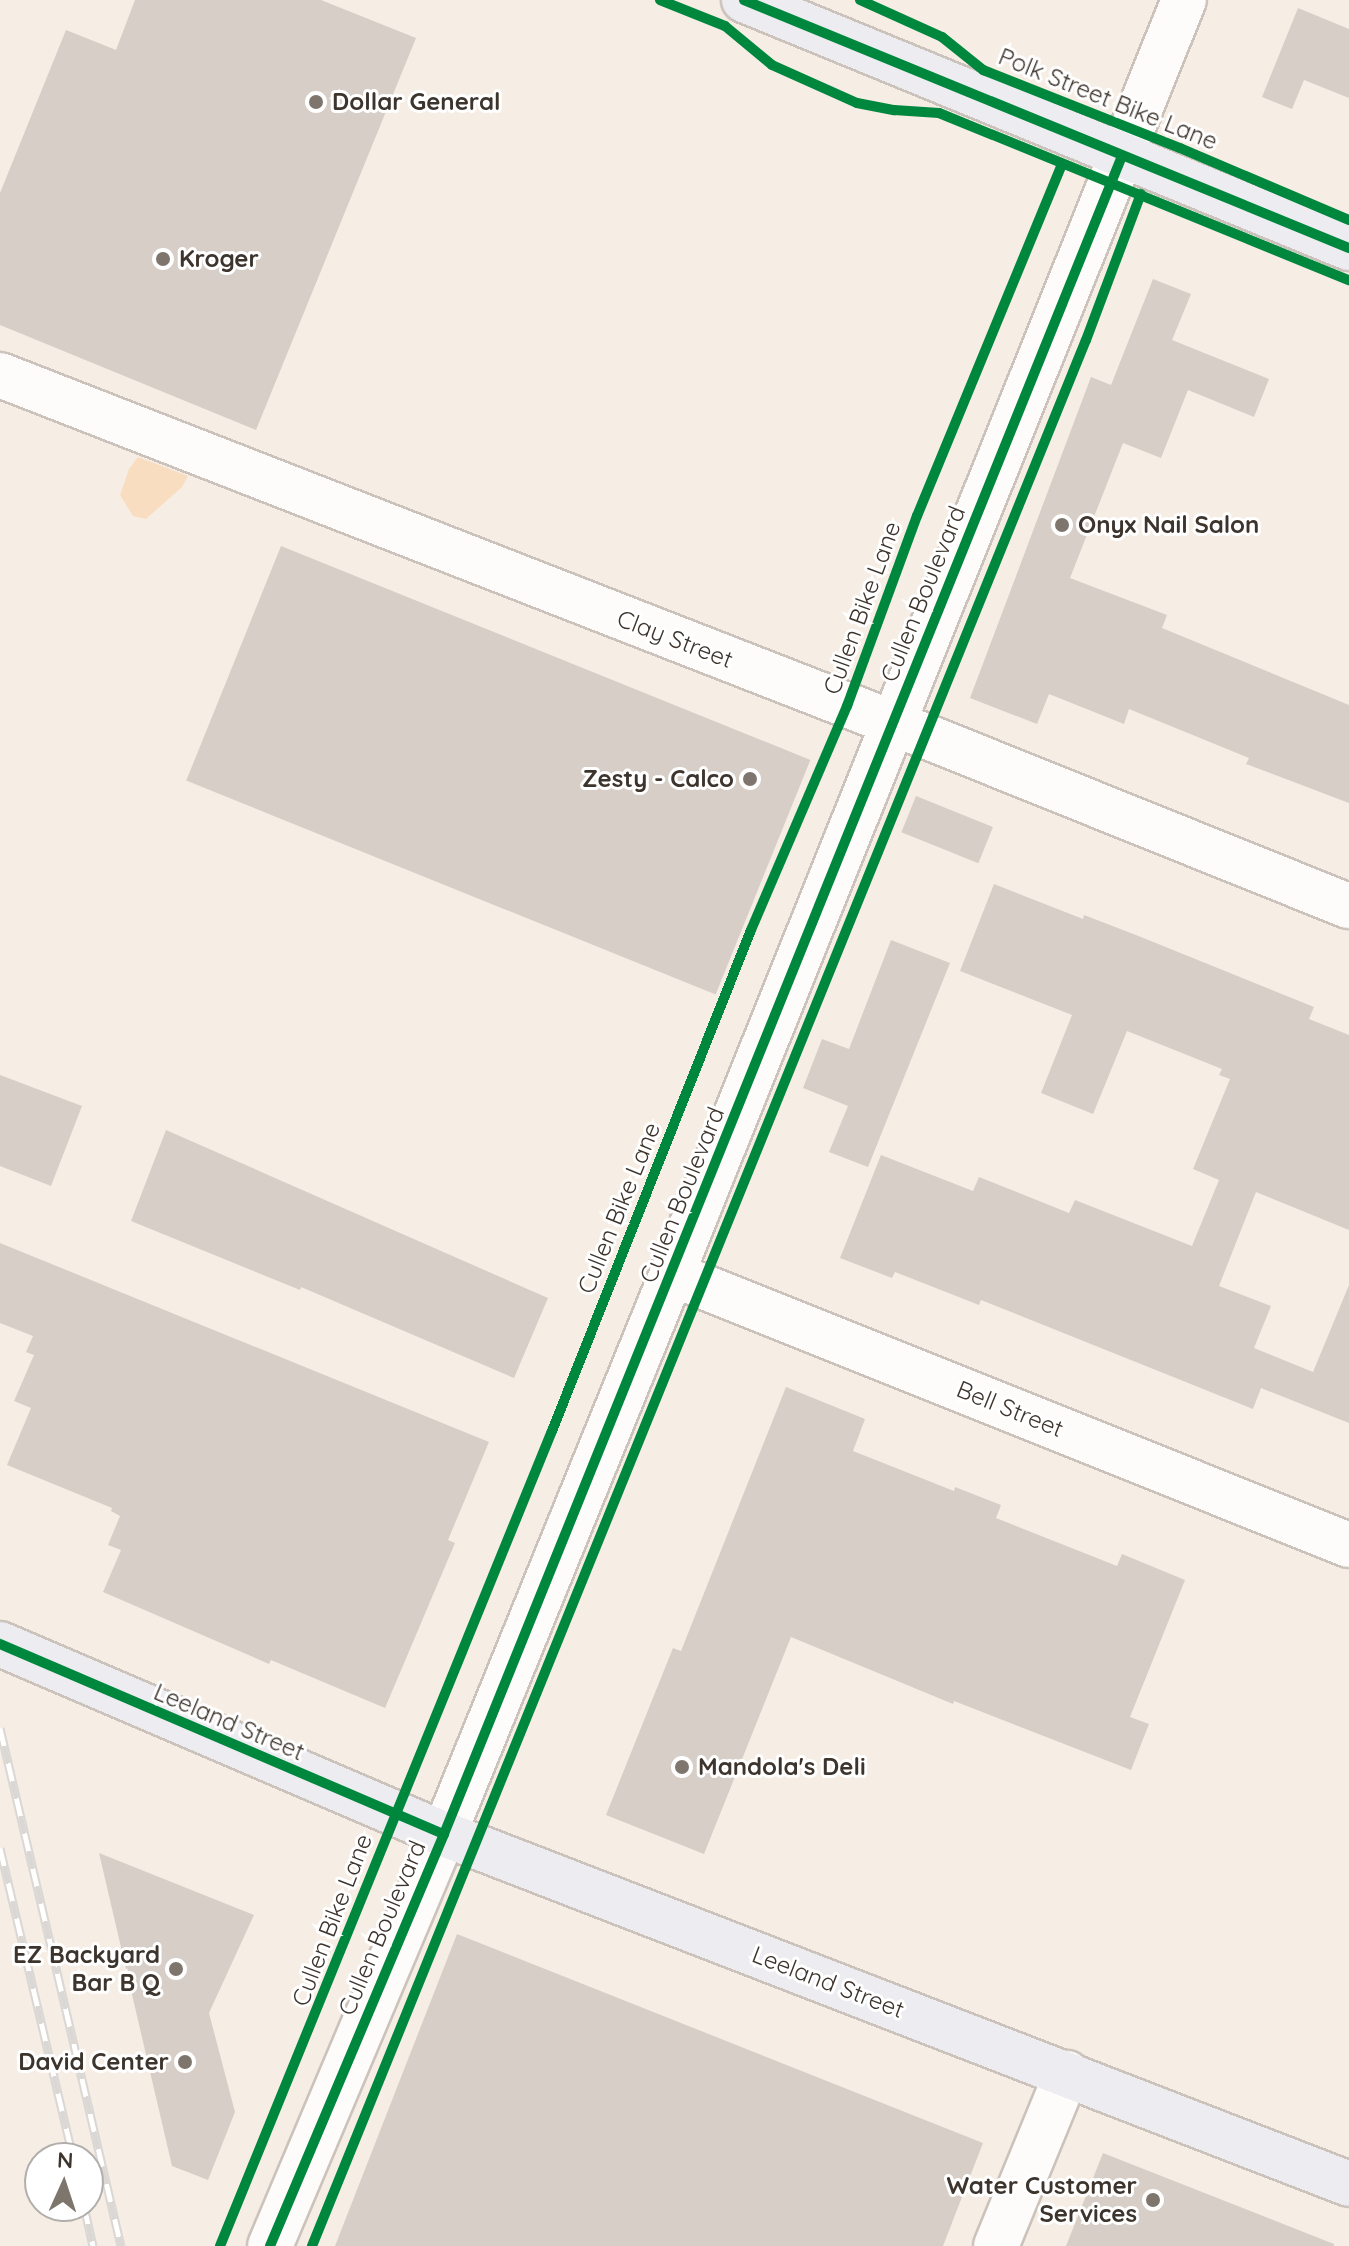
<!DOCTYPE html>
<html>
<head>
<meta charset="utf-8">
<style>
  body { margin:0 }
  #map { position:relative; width:1349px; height:2246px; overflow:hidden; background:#f6ede4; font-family:Quicksand,sans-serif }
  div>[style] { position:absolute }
  .green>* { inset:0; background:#f8ddc1 }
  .building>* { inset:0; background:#d7cfc7; transform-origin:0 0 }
  .roads { filter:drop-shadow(2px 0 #cbc3bb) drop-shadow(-2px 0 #cbc3bb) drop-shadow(0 2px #cbc3bb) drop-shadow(0 -2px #cbc3bb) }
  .minor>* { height:44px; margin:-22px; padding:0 22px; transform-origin:22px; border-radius:22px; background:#fefcfb }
  .major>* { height:44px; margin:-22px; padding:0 22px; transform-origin:22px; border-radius:22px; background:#ececf1 }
  .rail>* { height:9px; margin-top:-4.5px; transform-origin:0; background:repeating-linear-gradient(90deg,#fff 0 18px,#dad7d4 0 36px); box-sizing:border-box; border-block:2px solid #dad7d4 }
  .cycleway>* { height:10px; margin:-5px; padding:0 5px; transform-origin:5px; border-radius:5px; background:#00873e }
  .dots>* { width:22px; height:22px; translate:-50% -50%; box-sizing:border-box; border:4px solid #fff; border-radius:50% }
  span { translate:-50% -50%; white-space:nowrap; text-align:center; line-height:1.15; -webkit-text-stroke:6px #fff; paint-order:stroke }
  .street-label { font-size:24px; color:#3d352d }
  .poi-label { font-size:24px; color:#3d352d; font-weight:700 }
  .left { translate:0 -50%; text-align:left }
  .right { translate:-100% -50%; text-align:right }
  .north { position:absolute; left:24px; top:2142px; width:80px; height:80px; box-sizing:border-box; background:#fff; border:2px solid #b1aeab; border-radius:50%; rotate:3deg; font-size:22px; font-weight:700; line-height:32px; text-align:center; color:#3d352d }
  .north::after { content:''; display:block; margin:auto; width:28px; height:36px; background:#7e756d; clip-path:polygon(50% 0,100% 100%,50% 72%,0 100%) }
</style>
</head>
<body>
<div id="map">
  <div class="green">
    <i style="clip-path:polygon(138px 457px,188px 476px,182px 487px,146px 519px,133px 516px,120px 495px,129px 469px)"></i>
  </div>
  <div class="building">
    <i style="clip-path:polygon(135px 0,321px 0,416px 38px,256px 430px,0 325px,0 193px,66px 30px,116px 50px)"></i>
    <i style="clip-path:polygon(1298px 8px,1349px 29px,1349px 98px,1304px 80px,1292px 109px,1262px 97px)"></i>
    <i style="clip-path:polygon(1153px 279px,1191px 294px,1172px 340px,1269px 379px,1254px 417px,1188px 390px,1161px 458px,1123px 443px,1070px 578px,1167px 615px,1162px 628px,1349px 705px,1349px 803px,1246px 764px,1249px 758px,1129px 709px,1124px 724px,1049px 694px,1037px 724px,970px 698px,1091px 377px,1111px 385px)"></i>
    <i style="left:281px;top:546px;width:571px;height:253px;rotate:22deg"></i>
    <i style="left:916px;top:796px;width:83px;height:39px;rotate:22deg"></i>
    <i style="clip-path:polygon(994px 884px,1083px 919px,1084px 915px,1136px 935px,1314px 1007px,1309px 1019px,1349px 1035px,1349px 1230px,1256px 1192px,1219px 1286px,1271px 1306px,1254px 1348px,1313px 1372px,1349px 1285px,1349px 1423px,1261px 1388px,1253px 1409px,981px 1300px,979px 1305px,895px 1272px,892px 1278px,840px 1258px,881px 1155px,973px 1191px,979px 1177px,1069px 1213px,1075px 1200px,1192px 1246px,1219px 1180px,1193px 1169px,1230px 1079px,1219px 1075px,1222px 1069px,1127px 1031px,1093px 1114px,1041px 1093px,1072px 1015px,960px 971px)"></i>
    <i style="clip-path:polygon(891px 940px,950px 963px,868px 1167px,829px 1152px,848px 1106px,803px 1088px,822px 1039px,849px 1049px)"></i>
    <i style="clip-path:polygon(0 1075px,82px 1106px,51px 1186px,0 1166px)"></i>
    <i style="clip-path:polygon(166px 1130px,548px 1298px,514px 1378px,301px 1287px,300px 1290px,131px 1221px)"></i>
    <i style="clip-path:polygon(0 1243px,489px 1442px,448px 1540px,455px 1543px,385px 1708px,271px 1660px,269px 1664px,103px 1592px,121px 1550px,108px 1545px,120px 1516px,111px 1511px,112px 1508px,7px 1465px,31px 1408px,14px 1401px,34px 1355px,26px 1352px,33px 1336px,0 1323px)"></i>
    <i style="clip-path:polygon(786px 1387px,865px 1419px,853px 1451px,954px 1491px,955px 1487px,1001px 1505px,996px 1518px,1117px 1566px,1122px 1554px,1185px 1580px,1130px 1717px,1149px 1724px,1131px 1770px,954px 1701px,953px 1704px,791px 1637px,704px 1854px,606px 1815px,673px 1648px,681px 1651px)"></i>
    <i style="clip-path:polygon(99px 1853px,254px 1915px,209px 2013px,235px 2112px,208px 2180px,172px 2166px)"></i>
    <i style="clip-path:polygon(457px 1934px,983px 2143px,943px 2246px,335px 2246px)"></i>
    <i style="clip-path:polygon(1103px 2153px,1334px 2244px,1334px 2246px,1066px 2246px)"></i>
  </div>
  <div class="roads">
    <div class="minor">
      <i style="left:0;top:375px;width:958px;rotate:21.29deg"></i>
      <i style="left:893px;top:723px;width:491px;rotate:21.9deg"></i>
      <i style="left:672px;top:1274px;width:729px;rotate:21.82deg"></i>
      <i style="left:270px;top:2246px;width:447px;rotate:-67.1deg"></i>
      <i style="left:444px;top:1834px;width:605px;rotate:-67.85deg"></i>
      <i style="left:672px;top:1274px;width:1373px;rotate:-68.11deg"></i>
      <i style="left:996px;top:2246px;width:187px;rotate:-67.7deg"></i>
    </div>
    <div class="major">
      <i style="left:744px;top:0;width:654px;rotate:22.29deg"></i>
      <i style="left:0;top:1644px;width:483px;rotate:23.2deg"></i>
      <i style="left:444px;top:1834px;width:970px;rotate:21.14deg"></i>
    </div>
  </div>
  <div class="rail">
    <i style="left:0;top:1728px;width:532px;rotate:76.85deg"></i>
    <i style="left:0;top:1848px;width:318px;rotate:76.7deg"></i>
    <i style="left:84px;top:2206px;width:41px;rotate:77.3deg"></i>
  </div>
  <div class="cycleway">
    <i style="left:660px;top:0;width:70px;rotate:21.8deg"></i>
    <i style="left:725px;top:26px;width:61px;rotate:39.7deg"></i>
    <i style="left:772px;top:65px;width:93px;rotate:24.1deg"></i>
    <i style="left:857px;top:103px;width:38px;rotate:11deg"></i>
    <i style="left:894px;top:110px;width:45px;rotate:3.8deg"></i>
    <i style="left:939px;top:113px;width:443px;rotate:22.2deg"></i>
    <i style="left:744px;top:0;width:654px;rotate:22.29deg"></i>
    <i style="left:860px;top:0;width:90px;rotate:24.3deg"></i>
    <i style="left:942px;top:37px;width:53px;rotate:38.8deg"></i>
    <i style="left:983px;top:70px;width:212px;rotate:21.6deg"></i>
    <i style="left:1180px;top:148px;width:184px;rotate:23.1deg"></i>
    <i style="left:0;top:1644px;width:483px;rotate:23.2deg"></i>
    <i style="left:220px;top:2246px;width:880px;rotate:-67.84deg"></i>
    <i style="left:552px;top:1431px;width:539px;rotate:-68.34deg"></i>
    <i style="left:751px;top:930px;width:244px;rotate:-66.8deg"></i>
    <i style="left:847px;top:706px;width:202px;rotate:-69.8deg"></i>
    <i style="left:917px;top:516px;width:381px;rotate:-67.6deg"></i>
    <i style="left:270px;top:2246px;width:447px;rotate:-67.1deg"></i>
    <i style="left:444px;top:1834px;width:1810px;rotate:-68deg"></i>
    <i style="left:312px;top:2246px;width:2057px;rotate:-67.9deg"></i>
    <i style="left:1086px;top:340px;width:156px;rotate:-69.4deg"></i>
  </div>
  <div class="dots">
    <i style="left:316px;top:102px;background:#7e756d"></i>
    <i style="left:163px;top:259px;background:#7e756d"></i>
    <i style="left:1062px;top:525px;background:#7e756d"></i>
    <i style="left:750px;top:779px;background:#7e756d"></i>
    <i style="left:682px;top:1767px;background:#7e756d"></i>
    <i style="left:176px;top:1969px;background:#7e756d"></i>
    <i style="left:185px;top:2062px;background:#7e756d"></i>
    <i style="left:1153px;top:2200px;background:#7e756d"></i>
  </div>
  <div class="street-label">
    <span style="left:1108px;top:99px;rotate:22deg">Polk Street Bike Lane</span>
    <span style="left:923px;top:594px;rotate:-68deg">Cullen Boulevard</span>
    <span style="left:862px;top:608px;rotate:-70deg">Cullen Bike Lane</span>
    <span style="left:675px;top:639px;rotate:21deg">Clay Street</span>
    <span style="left:682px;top:1195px;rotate:-68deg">Cullen Boulevard</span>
    <span style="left:619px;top:1208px;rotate:-68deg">Cullen Bike Lane</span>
    <span style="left:1010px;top:1409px;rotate:22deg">Bell Street</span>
    <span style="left:229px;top:1722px;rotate:23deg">Leeland Street</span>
    <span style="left:332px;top:1920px;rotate:-69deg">Cullen Bike Lane</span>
    <span style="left:382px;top:1928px;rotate:-67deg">Cullen Boulevard</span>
    <span style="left:828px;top:1982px;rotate:21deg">Leeland Street</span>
  </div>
  <div class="poi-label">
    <span class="left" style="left:332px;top:102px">Dollar General</span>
    <span class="left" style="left:179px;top:259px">Kroger</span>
    <span class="left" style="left:1078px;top:525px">Onyx Nail Salon</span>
    <span class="right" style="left:734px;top:779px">Zesty - Calco</span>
    <span class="left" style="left:698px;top:1767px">Mandola's Deli</span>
    <span class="right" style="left:160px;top:1969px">EZ Backyard<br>Bar B Q</span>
    <span class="right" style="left:169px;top:2062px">David Center</span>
    <span class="right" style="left:1137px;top:2200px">Water Customer<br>Services</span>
  </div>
  <div class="north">N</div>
</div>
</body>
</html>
